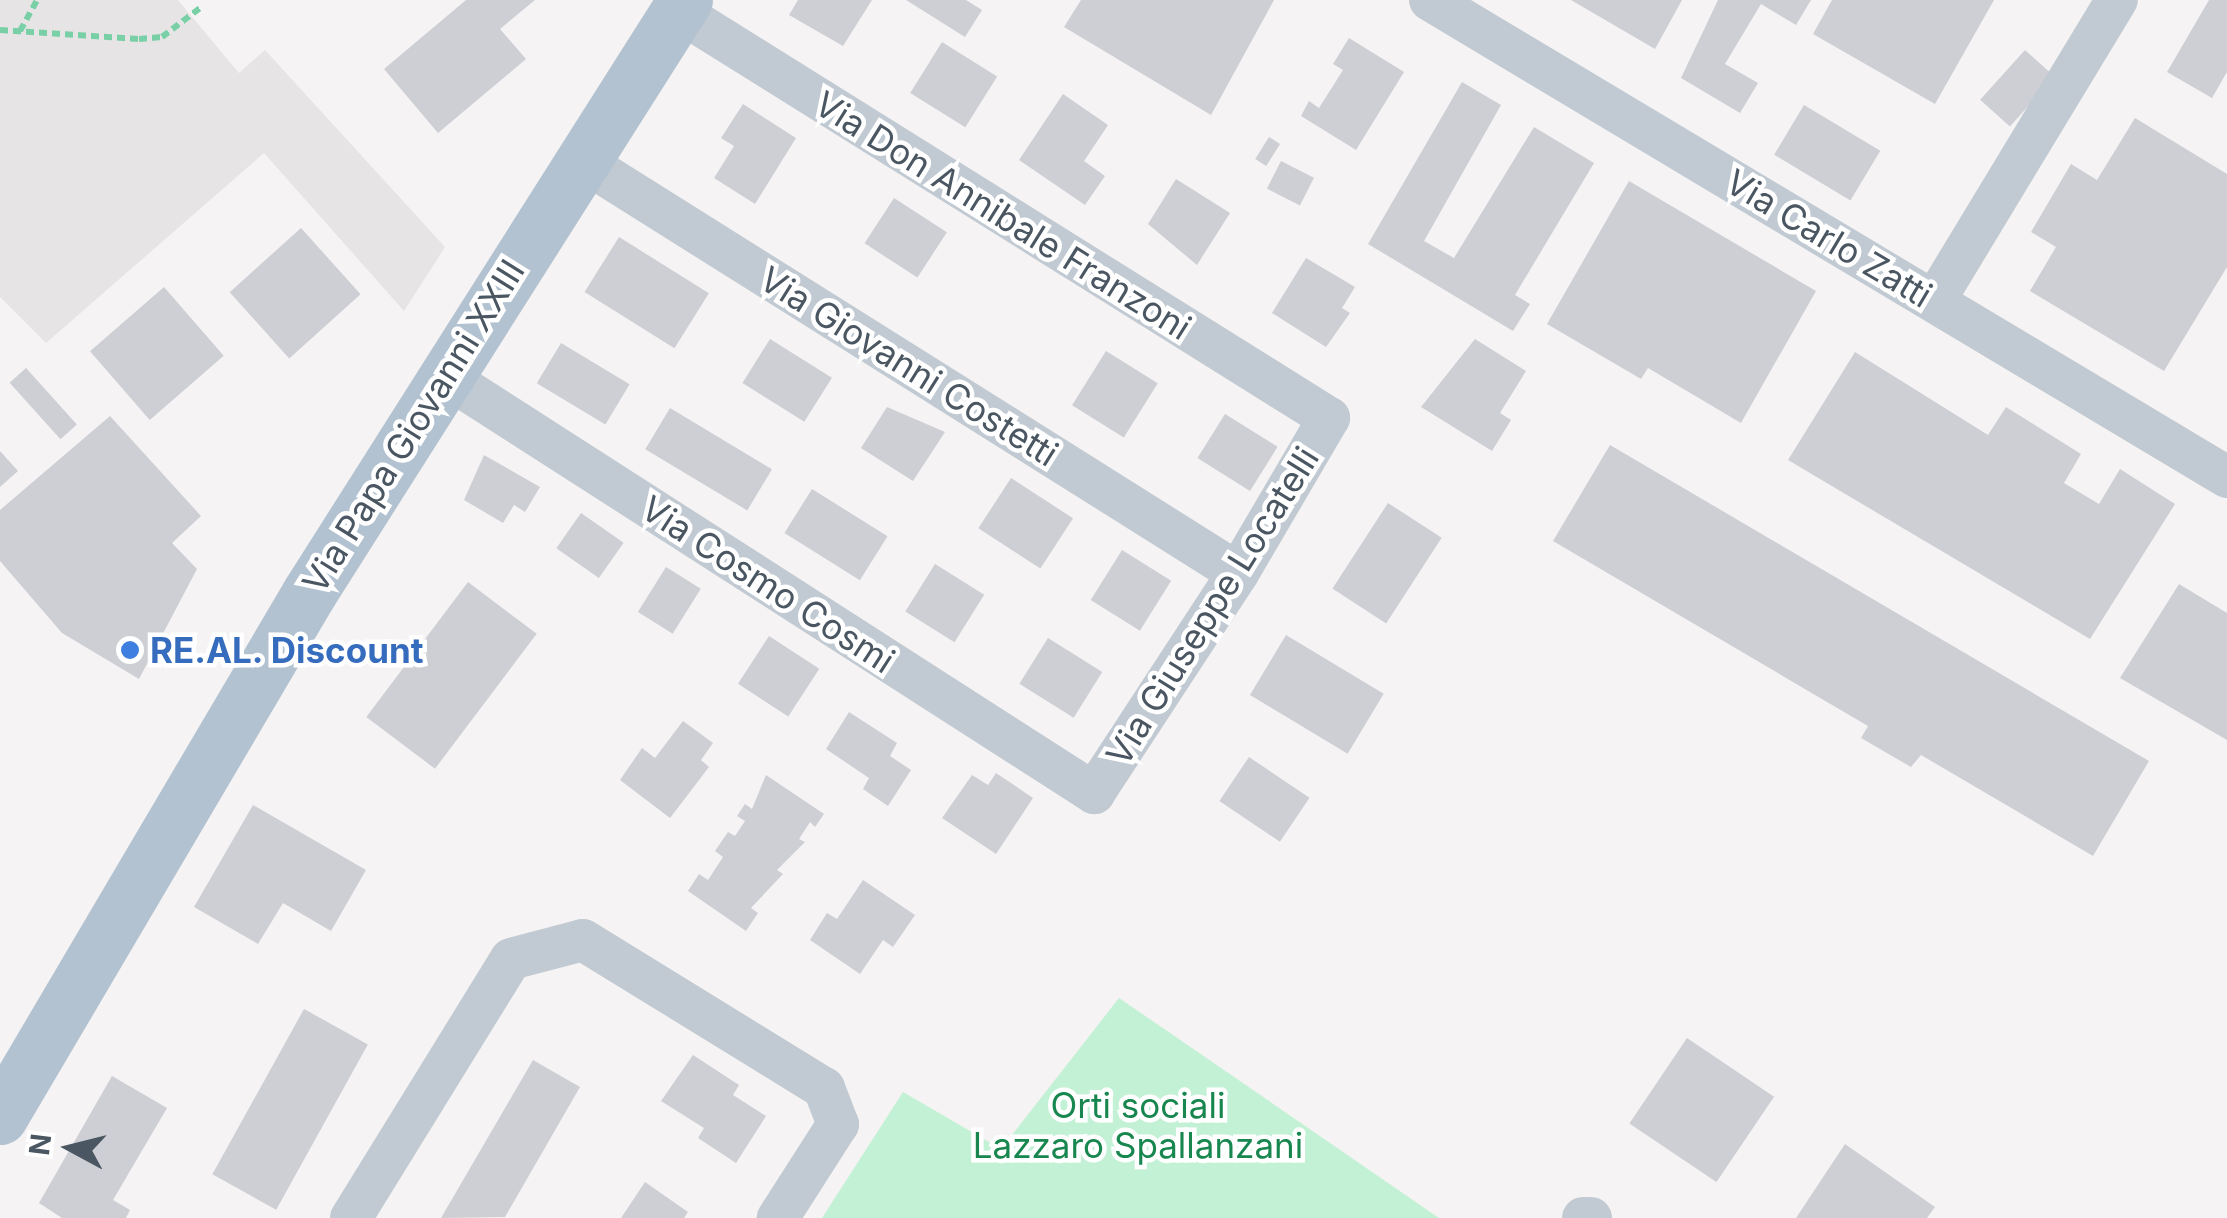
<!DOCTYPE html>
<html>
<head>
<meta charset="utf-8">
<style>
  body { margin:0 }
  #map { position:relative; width:2227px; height:1218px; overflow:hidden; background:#f5f3f3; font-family:Inter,sans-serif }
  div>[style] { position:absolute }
  .education>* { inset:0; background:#e6e4e5 }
  .green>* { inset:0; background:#c3f1d5 }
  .building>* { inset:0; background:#cdcfd5; transform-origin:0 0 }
  .path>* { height:6px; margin-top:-3px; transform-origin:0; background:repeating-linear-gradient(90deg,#7ad0a6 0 8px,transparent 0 13px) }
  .minor>* { height:42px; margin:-21px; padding:0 21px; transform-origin:21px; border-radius:21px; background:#c1cad2 }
  .major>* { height:55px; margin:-27.5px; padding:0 27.5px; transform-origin:27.5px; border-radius:27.5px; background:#b3c2d1 }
  .dots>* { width:28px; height:28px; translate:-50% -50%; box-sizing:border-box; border:5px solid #fff; border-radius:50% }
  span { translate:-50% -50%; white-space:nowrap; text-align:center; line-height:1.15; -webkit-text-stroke:9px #fff; paint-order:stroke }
  .street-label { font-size:35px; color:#4a5661 }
  .shop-label { font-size:35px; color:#366cbe; font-weight:700 }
  .left { translate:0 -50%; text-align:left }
  .park-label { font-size:35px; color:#17864f }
  .north { position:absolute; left:20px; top:1098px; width:100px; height:100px; -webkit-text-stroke:8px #fff; paint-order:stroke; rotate:277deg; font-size:28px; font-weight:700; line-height:40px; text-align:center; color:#4a5661 }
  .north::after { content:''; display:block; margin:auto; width:35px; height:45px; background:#4a5661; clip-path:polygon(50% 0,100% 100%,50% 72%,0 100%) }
</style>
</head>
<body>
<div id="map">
  <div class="education">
    <i style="clip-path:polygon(0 0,178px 0,239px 73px,265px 50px,445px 247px,404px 311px,264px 153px,46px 343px,0 297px)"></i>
  </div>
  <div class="green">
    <i style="clip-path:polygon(1119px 998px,1208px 1059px,1439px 1218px,822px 1218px,903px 1092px,1001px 1149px)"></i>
  </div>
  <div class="building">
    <i style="clip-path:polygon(466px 0,535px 0,500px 29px,526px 59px,438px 133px,384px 69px)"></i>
    <i style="clip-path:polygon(798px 0,872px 0,843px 46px,789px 15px)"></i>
    <i style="clip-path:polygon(906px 0,966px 0,982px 10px,965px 37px)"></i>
    <i style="clip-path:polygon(1081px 0,1274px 0,1211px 115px,1064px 27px)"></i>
    <i style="clip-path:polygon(1571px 0,1682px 0,1655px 49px)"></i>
    <i style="clip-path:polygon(1718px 0,1811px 0,1796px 25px,1761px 4px,1725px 64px,1758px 83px,1740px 113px,1681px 78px)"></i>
    <i style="clip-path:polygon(1832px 0,1994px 0,1935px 104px,1813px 34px)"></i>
    <i style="clip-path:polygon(2209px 0,2227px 0,2227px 72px,2212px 98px,2167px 72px)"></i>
    <i style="clip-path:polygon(1349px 38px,1404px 72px,1356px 150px,1301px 116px,1309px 101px,1319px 108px,1343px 70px,1333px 64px)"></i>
    <i style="left:942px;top:42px;width:65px;height:60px;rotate:32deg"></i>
    <i style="left:2025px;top:50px;width:40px;height:67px;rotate:42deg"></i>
    <i style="clip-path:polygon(1462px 82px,1501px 105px,1424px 241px,1454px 258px,1534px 127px,1594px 163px,1515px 295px,1530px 304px,1513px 331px,1368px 244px)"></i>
    <i style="clip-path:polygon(1063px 94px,1108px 125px,1084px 161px,1105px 176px,1085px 205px,1019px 160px)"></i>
    <i style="clip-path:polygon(743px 104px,796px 138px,755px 204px,714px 178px,734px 146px,721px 138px)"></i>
    <i style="left:1804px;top:105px;width:89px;height:58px;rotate:31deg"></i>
    <i style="clip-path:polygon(2135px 118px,2227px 174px,2227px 267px,2164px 371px,2030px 291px,2056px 247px,2031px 232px,2071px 164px,2097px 180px)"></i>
    <i style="left:1269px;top:137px;width:13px;height:26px;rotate:32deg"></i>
    <i style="left:1281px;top:161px;width:37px;height:31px;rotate:27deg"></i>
    <i style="clip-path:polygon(1176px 179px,1230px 213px,1197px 265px,1148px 224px)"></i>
    <i style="clip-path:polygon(1629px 181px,1816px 291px,1741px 423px,1648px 368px,1641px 379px,1547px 324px)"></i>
    <i style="left:894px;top:198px;width:63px;height:54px;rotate:33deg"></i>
    <i style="left:301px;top:228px;width:89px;height:96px;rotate:48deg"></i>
    <i style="left:619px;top:237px;width:106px;height:65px;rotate:32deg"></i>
    <i style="clip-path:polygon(1306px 258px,1355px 287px,1342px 308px,1350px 313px,1326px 347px,1272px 313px)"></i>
    <i style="left:164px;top:287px;width:91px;height:98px;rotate:49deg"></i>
    <i style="left:770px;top:339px;width:73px;height:52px;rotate:32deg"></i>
    <i style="clip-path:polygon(1475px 339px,1526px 371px,1500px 413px,1511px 420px,1492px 451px,1421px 407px)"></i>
    <i style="left:561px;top:343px;width:80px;height:47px;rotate:31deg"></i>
    <i style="left:1106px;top:351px;width:61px;height:64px;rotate:32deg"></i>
    <i style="clip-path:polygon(1855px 352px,1988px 435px,2006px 407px,2081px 454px,2064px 483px,2099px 504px,2120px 469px,2175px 504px,2090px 639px,1788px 460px)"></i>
    <i style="left:26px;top:368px;width:76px;height:22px;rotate:48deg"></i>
    <i style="clip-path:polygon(887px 407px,945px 432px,913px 481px,861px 448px)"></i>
    <i style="left:670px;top:408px;width:119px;height:48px;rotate:31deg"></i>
    <i style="left:1225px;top:414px;width:62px;height:52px;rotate:32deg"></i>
    <i style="clip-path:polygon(110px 416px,201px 516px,172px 543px,197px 569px,139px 679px,62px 633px,0 561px,0 510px)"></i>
    <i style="clip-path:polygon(1610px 445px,2149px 761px,2093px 856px,1921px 755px,1911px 767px,1861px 738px,1868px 726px,1553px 541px)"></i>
    <i style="clip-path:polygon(0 451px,18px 471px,0 487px)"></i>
    <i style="clip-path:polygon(484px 455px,540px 487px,525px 512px,514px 505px,503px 523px,464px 500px)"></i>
    <i style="left:1011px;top:478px;width:74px;height:60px;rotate:33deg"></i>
    <i style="left:812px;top:489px;width:89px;height:52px;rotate:32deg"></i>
    <i style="left:1388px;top:503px;width:64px;height:102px;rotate:33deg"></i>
    <i style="left:581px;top:513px;width:52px;height:43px;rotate:35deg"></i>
    <i style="left:1122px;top:550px;width:58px;height:59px;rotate:32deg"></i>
    <i style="left:935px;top:564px;width:58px;height:56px;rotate:32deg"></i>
    <i style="left:666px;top:567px;width:41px;height:53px;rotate:32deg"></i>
    <i style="left:468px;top:582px;width:86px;height:169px;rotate:37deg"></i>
    <i style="clip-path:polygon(2179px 584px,2227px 613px,2227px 740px,2120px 678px)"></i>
    <i style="left:1286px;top:635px;width:114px;height:70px;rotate:31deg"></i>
    <i style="left:769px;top:636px;width:60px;height:57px;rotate:33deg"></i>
    <i style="left:1048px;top:638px;width:64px;height:54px;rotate:32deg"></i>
    <i style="clip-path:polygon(849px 712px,897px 743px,890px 756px,911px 770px,888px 806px,863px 789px,869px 778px,826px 749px)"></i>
    <i style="clip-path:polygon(683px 721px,713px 743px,701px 760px,709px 767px,670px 818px,620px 780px,642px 748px,655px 758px)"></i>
    <i style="left:1249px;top:757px;width:73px;height:53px;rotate:34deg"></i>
    <i style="clip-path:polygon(996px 773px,1033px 798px,996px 854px,942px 818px,972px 775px,988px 785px)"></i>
    <i style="clip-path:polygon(766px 775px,824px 814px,815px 827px,810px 822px,799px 839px,805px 842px,777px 870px,783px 874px,751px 908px,758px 913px,746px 931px,688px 891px,699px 874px,708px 880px,723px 857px,715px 851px,728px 832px,735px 836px,745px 821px,737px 816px,745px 804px,752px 809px)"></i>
    <i style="clip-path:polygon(253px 805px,366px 870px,331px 931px,283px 903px,258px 944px,194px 907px)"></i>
    <i style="clip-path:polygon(863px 880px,915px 915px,893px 947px,883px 940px,860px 974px,810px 940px,827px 913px,837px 919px)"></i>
    <i style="left:304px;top:1009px;width:73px;height:189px;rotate:29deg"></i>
    <i style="left:1687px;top:1038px;width:105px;height:103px;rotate:34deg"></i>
    <i style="clip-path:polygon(693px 1055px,739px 1085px,733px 1095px,766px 1116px,736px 1163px,698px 1138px,704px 1128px,661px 1101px)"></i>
    <i style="clip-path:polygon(533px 1060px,580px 1087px,505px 1217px,441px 1218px)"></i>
    <i style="clip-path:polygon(112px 1076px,167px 1108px,113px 1200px,130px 1210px,126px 1218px,62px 1218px,39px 1203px)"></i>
    <i style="clip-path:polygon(1845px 1144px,1935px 1207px,1927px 1218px,1796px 1218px)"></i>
    <i style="clip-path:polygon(645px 1182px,688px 1212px,684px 1218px,621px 1218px)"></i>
  </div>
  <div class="path">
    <i style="left:0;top:30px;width:139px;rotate:3.7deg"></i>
    <i style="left:139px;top:39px;width:23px;rotate:-5deg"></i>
    <i style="left:162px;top:37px;width:48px;rotate:-37.3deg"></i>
    <i style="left:20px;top:31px;width:35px;rotate:-61deg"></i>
  </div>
  <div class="minor">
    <i style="left:1430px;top:0;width:929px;rotate:30.9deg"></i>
    <i style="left:581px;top:160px;width:776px;rotate:32.15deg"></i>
    <i style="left:1935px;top:300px;width:351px;rotate:-58.8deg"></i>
    <i style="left:443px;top:375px;width:774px;rotate:32.7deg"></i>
    <i style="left:1094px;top:793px;width:263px;rotate:-56.8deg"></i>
    <i style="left:1238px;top:573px;width:180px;rotate:-59.6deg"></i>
    <i style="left:1329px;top:418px;width:768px;rotate:-147.99deg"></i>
    <i style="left:351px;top:1218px;width:304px;rotate:-58.3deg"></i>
    <i style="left:511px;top:959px;width:74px;rotate:-14.8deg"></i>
    <i style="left:583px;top:940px;width:283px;rotate:31.6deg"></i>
    <i style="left:824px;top:1088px;width:39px;rotate:69deg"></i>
    <i style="left:838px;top:1124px;width:112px;rotate:122.6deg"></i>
    <i style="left:1583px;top:1218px;width:8px"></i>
  </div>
  <div class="major">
    <i style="left:0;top:1117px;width:608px;rotate:-59.47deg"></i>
    <i style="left:309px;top:593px;width:702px;rotate:-57.62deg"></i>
  </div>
  <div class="dots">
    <i style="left:130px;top:650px;background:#3f7fe0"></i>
  </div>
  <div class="street-label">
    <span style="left:1003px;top:215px;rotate:32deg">Via Don Annibale Franzoni</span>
    <span style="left:1829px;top:238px;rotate:31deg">Via Carlo Zatti</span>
    <span style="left:909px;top:366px;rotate:32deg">Via Giovanni Costetti</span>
    <span style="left:413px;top:426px;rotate:-58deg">Via Papa Giovanni XXIII</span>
    <span style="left:768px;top:584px;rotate:33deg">Via Cosmo Cosmi</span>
    <span style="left:1212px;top:606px;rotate:-58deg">Via Giuseppe Locatelli</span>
  </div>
  <div class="shop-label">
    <span class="left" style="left:150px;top:650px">RE.AL. Discount</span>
  </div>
  <div class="park-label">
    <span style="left:1138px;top:1125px">Orti sociali<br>Lazzaro Spallanzani</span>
  </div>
  <div class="north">N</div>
</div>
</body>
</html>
